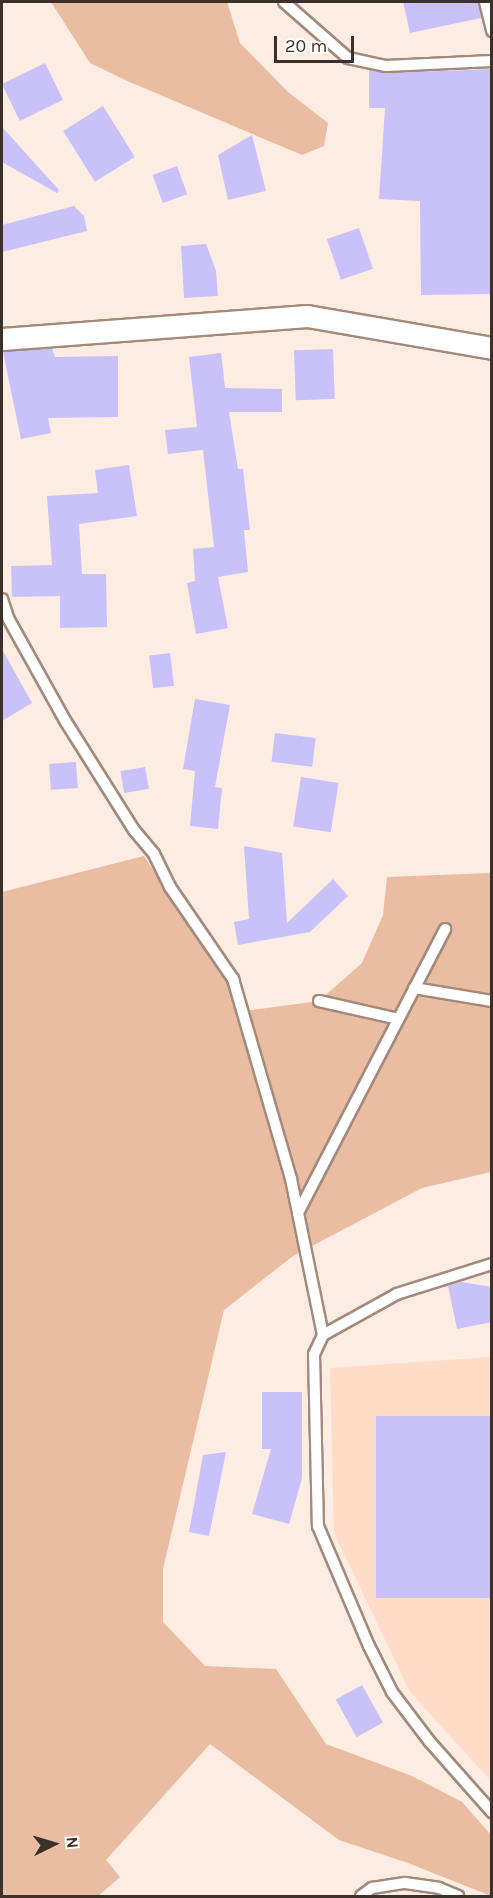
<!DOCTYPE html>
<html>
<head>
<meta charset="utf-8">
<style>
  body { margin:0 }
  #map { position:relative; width:493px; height:1898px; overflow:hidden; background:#fdece2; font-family:Karla,sans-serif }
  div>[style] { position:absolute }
  .built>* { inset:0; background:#ffdcc7 }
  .green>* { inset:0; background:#eabca1 }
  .building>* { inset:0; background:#c8c1fa; transform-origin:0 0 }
  .roads { filter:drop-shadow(2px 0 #a38a7b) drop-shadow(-2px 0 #a38a7b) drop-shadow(0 2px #a38a7b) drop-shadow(0 -2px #a38a7b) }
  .service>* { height:10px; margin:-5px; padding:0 5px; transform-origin:5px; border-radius:5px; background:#fff }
  .minor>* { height:21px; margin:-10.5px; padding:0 10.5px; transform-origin:10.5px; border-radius:10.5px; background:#fff }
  span { translate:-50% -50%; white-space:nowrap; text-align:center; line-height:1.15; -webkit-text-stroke:4.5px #fff; paint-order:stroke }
  .frame { position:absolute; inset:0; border:3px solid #3b302a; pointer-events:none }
  .north { position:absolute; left:24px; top:1814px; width:60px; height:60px; -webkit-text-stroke:4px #fff; paint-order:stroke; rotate:85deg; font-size:16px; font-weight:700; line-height:24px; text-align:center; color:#3b302a }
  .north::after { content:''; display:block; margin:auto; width:21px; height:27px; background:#3b302a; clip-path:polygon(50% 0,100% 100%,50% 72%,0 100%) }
  .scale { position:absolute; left:274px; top:36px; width:80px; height:27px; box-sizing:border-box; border:3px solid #3b302a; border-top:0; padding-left:8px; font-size:18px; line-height:21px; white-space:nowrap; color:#3b302a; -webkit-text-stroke:4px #fff; paint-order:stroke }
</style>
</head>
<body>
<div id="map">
  <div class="built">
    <i style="clip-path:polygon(491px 1357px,491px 1781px,410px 1692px,334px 1533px,330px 1368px)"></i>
  </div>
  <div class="green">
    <i style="clip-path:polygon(51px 2px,227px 2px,240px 43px,288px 92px,328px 123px,324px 146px,302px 155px,125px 80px,90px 63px)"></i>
    <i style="clip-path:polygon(144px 856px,245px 1011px,319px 1001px,362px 963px,383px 915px,387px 877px,491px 873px,491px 1172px,422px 1188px,293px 1256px,224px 1310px,163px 1569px,163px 1622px,205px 1666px,276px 1669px,326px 1744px,412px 1776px,462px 1802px,491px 1835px,491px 1896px,408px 1863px,339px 1840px,210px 1744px,106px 1860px,120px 1877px,98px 1896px,2px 1896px,2px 892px)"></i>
  </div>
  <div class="building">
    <i style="clip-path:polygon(403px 2px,478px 2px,481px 18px,410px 33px)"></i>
    <i style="left:45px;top:63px;width:41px;height:48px;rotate:64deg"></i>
    <i style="clip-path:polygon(492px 69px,492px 294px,421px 295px,420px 201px,379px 199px,385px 108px,369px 108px,369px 70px,386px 73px)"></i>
    <i style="left:103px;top:106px;width:60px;height:47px;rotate:58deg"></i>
    <i style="clip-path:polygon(2px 127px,59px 190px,57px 193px,2px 162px)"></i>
    <i style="clip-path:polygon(252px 135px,266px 191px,228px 200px,218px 155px)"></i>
    <i style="left:177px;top:166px;width:30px;height:26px;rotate:70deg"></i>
    <i style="clip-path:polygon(74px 206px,84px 216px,87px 231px,2px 252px,2px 225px)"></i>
    <i style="left:359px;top:228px;width:43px;height:34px;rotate:71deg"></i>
    <i style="clip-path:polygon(206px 244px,216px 271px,218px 296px,184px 298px,181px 246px)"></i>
    <i style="clip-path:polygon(52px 348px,55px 357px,118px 356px,118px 417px,48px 418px,51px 433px,21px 439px,3px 352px)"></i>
    <i style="left:333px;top:349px;width:50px;height:39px;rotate:88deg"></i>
    <i style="clip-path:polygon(221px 353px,225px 388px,282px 389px,282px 412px,229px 412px,238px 469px,243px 469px,250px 530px,244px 530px,248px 572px,218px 577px,228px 628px,196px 634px,187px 583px,195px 581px,193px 549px,214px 547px,203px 450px,168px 454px,165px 430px,197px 427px,189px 357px)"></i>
    <i style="clip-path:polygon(129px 465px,137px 516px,79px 524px,82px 574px,106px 574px,107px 627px,60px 628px,60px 596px,12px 597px,11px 566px,52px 565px,47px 496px,98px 493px,95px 470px)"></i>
    <i style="clip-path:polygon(2px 649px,32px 703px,2px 721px)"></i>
    <i style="left:170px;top:653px;width:33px;height:21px;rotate:83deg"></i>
    <i style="clip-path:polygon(195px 699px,230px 705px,215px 787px,222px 788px,218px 829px,190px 826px,195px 771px,183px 769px)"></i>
    <i style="left:275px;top:733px;width:41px;height:29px;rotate:7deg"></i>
    <i style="left:76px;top:762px;width:26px;height:27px;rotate:86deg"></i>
    <i style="left:145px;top:767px;width:22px;height:25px;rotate:80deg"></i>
    <i style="left:301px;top:777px;width:38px;height:50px;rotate:9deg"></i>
    <i style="clip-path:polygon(244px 846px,282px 853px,287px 923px,333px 879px,348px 896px,310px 932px,238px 945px,234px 922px,249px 919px)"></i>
    <i style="clip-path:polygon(461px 1282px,492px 1287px,492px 1322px,457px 1329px,448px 1286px)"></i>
    <i style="clip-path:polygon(262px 1392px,302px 1392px,302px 1478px,289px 1524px,252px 1514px,271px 1449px,262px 1449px)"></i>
    <i style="left:492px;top:1416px;width:182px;height:116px;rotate:90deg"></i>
    <i style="clip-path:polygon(226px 1452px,209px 1536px,189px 1532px,203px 1455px)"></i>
    <i style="left:362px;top:1685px;width:43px;height:30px;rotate:61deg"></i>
  </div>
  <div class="roads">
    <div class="service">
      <i style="left:284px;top:2px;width:85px;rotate:41.2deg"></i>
      <i style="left:348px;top:58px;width:39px;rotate:12deg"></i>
      <i style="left:386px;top:66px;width:106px;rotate:-2.7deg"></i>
      <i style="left:485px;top:2px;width:30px;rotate:76deg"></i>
      <i style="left:2px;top:599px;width:20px;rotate:72deg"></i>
      <i style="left:8px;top:618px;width:119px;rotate:60.9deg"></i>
      <i style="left:66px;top:722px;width:128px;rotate:57.8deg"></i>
      <i style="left:134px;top:830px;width:31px;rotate:50deg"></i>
      <i style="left:154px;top:854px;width:37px;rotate:64deg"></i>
      <i style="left:170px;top:887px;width:112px;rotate:55.6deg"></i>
      <i style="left:233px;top:979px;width:208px;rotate:73.8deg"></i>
      <i style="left:291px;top:1179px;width:159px;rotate:78.4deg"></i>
      <i style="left:414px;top:988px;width:79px;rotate:9.5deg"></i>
      <i style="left:319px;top:1001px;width:81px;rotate:12.8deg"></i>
      <i style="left:298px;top:1213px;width:320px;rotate:-62.6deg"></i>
      <i style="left:492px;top:1264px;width:100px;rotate:162.5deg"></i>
      <i style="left:397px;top:1294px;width:85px;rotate:151deg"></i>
      <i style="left:323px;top:1335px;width:21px;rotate:115deg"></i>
      <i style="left:314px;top:1354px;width:172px;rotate:88.7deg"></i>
      <i style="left:318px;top:1526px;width:130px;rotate:67deg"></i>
      <i style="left:369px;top:1646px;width:51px;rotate:63.4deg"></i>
      <i style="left:392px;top:1692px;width:63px;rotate:52.8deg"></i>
      <i style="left:430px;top:1742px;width:94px;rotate:48.5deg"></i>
      <i style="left:361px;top:1896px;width:14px;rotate:-36deg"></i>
      <i style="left:372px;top:1888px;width:33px;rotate:-9deg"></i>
      <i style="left:405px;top:1883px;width:34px;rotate:8deg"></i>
      <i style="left:439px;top:1888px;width:21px;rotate:23deg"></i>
    </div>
    <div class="minor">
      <i style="left:2px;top:339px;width:306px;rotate:-4.3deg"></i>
      <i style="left:307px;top:316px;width:188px;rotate:9.8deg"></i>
    </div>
  </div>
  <div class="frame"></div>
  <div class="north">N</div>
  <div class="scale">20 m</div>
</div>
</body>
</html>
